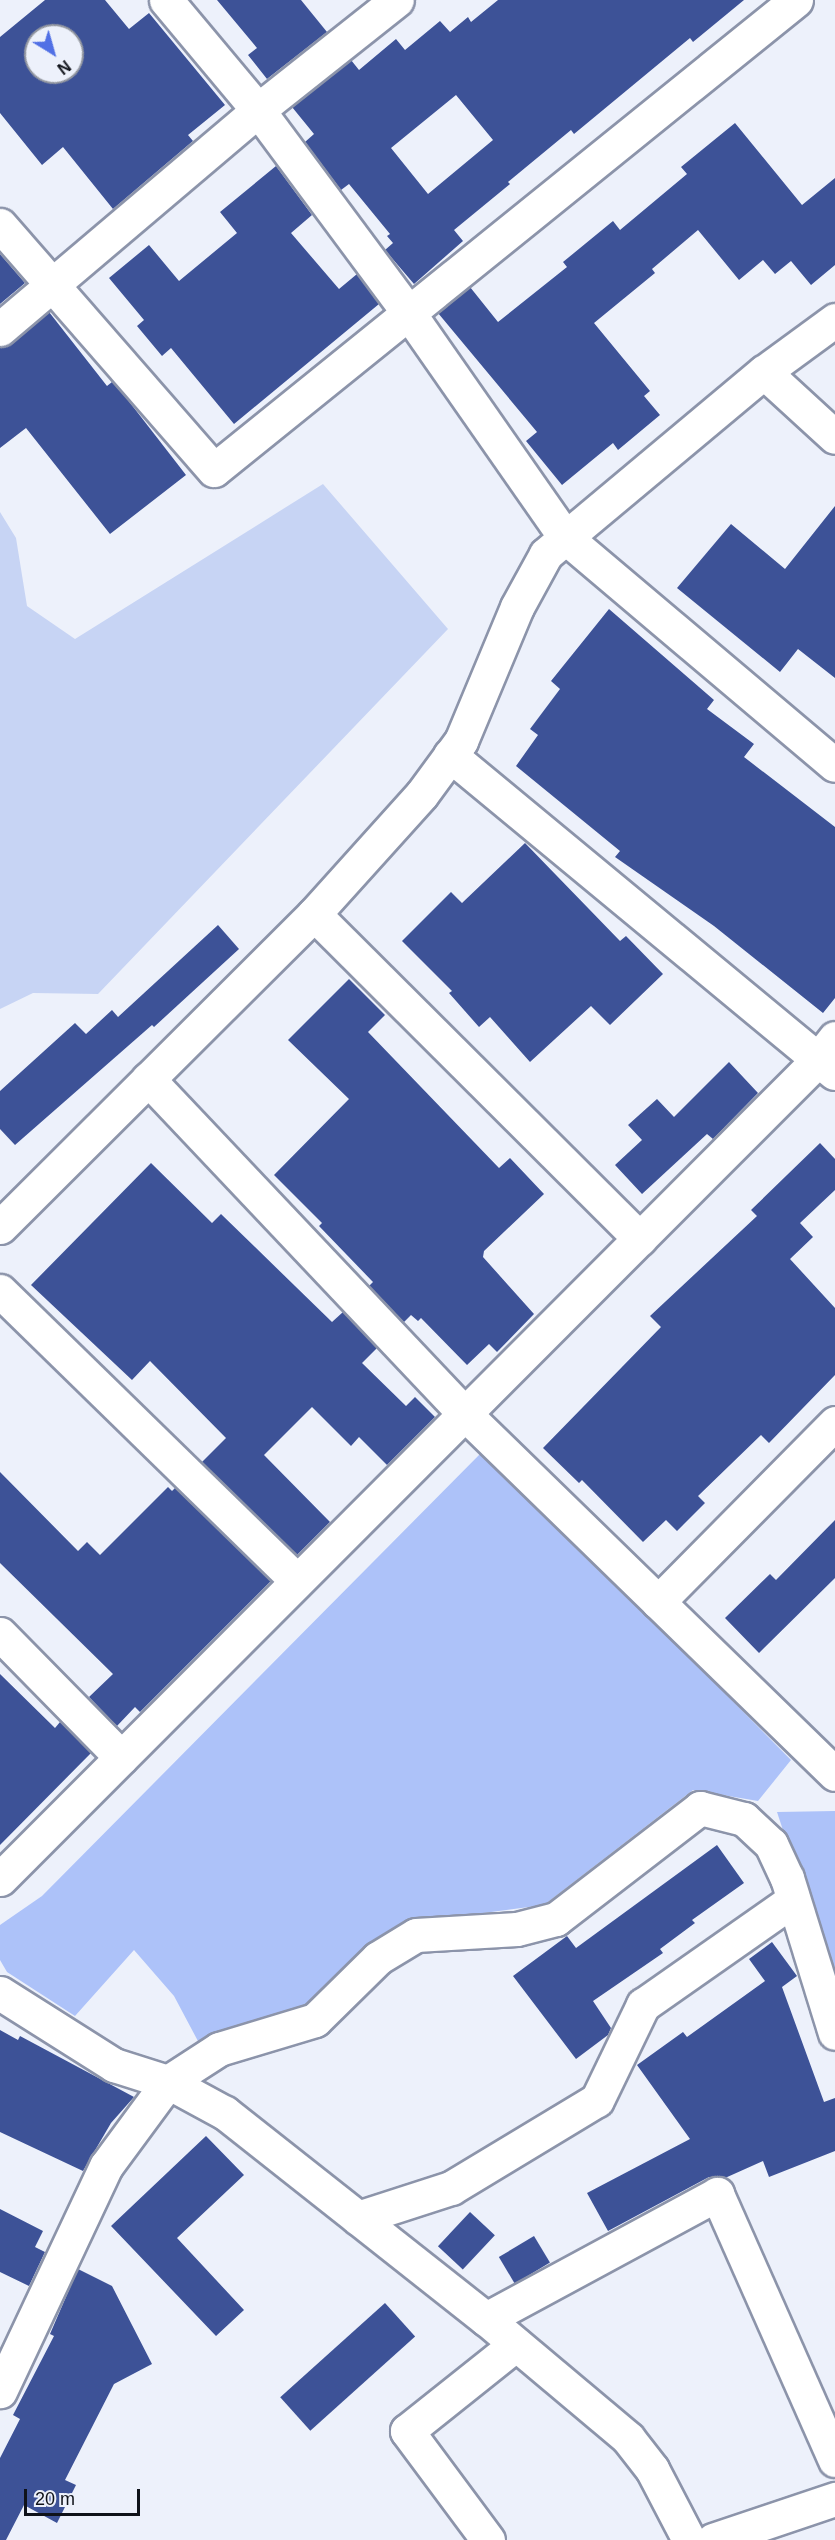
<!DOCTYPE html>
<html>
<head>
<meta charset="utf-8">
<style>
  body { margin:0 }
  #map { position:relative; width:835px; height:2540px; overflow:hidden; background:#edf1fb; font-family:Arial,sans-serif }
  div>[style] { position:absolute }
  .green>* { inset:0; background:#adc2f9 }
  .water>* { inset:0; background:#c7d4f4 }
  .building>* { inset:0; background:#3d5297; transform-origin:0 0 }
  .roads { filter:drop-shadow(2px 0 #8c94aa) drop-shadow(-2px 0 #8c94aa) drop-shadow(0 2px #8c94aa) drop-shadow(0 -2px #8c94aa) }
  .street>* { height:33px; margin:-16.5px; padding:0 16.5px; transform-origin:16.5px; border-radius:16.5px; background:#fff }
  .secondary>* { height:33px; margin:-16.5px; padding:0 16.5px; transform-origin:16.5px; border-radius:16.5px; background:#fff }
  span { translate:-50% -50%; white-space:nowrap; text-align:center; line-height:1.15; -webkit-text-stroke:6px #edf1fb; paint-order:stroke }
  .north { position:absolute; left:24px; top:24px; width:60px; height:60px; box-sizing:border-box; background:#edf1fb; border:2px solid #9498a1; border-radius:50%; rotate:143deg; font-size:16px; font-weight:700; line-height:24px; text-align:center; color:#0f1219 }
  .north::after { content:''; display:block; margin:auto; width:21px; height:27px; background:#5170e5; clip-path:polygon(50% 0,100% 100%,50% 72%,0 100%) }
  .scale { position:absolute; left:24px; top:2489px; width:116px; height:27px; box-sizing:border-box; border:3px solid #0f1219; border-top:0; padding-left:8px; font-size:18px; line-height:21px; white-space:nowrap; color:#0f1219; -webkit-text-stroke:4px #edf1fb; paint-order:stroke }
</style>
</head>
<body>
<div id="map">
  <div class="green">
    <i style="clip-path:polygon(484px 1450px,791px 1760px,758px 1801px,693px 1790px,544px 1905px,416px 1922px,310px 2011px,199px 2043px,174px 1996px,134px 1950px,75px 2016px,7px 1972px,0 1960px,0 1925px,42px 1896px)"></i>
    <i style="clip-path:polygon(835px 1811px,835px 1988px,777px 1812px)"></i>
  </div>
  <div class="water">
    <i style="clip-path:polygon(323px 484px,448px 629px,98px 994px,33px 993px,0 1009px,0 512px,16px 538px,27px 606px,75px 639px)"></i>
  </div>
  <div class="building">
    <i style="clip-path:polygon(evenodd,45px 0,105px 0,129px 29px,149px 13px,225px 105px,188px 135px,193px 141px,113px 209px,63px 147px,42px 165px,0 113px,0 37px,45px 0,36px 36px,72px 36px,72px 72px,36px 72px,36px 36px)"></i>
    <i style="clip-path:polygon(217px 0,301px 0,327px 32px,267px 79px,248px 55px,257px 48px)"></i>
    <i style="clip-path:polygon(evenodd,498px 0,744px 0,693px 42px,690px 38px,574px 134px,571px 130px,508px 182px,510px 184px,454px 230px,463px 241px,414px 284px,385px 250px,393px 243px,387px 236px,390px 234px,349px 184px,341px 190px,305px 142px,314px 134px,292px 107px,351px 60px,359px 70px,396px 39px,405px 50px,440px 21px,450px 32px,468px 17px,471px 22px,498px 0,456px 95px,493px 140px,428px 194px,391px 148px,456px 95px)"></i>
    <i style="clip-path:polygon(735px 123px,802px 205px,835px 178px,835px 265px,811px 285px,791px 261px,775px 274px,763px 260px,739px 280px,698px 230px,652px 269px,655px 273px,594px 323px,650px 391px,644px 396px,660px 415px,618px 450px,613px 443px,562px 485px,526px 441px,537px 432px,438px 313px,470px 287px,498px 322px,567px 267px,563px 262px,613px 221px,620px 230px,687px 174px,681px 167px)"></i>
    <i style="clip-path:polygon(276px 166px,312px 215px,291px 233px,339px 289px,357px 274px,379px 304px,234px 424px,171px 348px,162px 356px,137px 326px,144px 320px,109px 278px,149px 245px,179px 281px,237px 233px,220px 212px)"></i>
    <i style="clip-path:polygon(0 254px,25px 283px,0 304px)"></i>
    <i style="clip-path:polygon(49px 312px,107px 386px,112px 382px,124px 395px,186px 475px,110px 534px,26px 428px,0 448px,0 347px,12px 343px)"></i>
    <i style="clip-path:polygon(835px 506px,835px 678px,798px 649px,780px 672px,677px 588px,731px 524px,785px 569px)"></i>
    <i style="clip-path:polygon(609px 609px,714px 700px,707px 709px,754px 744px,744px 757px,835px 827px,835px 998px,823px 1013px,714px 926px,615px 857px,620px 851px,516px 766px,538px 735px,530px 729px,560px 689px,551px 681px)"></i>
    <i style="clip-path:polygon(525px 843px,620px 941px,626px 936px,663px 974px,610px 1025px,591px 1006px,530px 1062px,490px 1017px,479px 1027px,449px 993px,452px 991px,402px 941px,451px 892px,462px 903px)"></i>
    <i style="clip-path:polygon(218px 925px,239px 949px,154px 1027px,152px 1025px,15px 1145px,0 1129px,0 1091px,75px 1023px,86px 1034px,112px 1010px,118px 1017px)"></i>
    <i style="clip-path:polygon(349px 979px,385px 1015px,368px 1032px,499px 1168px,510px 1158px,544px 1194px,484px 1251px,483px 1257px,534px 1314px,497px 1352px,489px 1344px,467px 1365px,421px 1318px,418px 1321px,411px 1315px,404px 1322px,369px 1286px,373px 1282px,319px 1226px,322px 1223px,274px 1175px,349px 1099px,288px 1040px)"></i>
    <i style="clip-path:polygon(729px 1062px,758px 1093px,713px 1139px,707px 1134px,642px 1194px,615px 1165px,642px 1140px,628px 1125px,657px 1099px,674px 1117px)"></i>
    <i style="clip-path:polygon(820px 1143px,835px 1159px,835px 1190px,800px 1223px,813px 1237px,790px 1259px,835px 1308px,835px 1375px,769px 1443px,761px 1435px,698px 1496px,705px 1503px,677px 1531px,666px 1520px,643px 1542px,582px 1480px,579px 1483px,543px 1448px,661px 1327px,650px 1316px,757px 1216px,751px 1210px)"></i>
    <i style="clip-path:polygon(151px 1163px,212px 1223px,221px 1214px,332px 1322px,343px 1312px,377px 1348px,362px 1363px,406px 1406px,415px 1397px,435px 1417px,387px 1465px,359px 1437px,351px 1446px,312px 1407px,264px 1455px,330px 1522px,297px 1555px,202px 1462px,226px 1438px,150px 1361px,132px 1380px,31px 1285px)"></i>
    <i style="clip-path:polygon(0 1472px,78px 1551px,87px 1542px,100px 1555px,168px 1487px,172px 1491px,175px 1488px,271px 1581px,140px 1712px,135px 1707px,117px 1726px,89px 1697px,113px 1674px,0 1563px)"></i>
    <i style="clip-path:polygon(835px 1520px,835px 1578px,759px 1653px,725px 1618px,770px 1574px,776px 1580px)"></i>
    <i style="clip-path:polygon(0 1674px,55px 1728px,60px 1722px,91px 1753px,0 1845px)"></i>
    <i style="clip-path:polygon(717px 1845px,744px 1883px,692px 1920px,695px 1923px,660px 1949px,663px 1953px,593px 2001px,611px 2028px,608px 2035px,576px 2059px,513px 1976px,567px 1936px,576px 1948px)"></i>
    <i style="clip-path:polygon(772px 1942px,797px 1976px,782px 1987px,824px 2102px,835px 2098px,835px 2151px,769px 2177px,763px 2161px,725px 2178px,709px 2177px,608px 2231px,587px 2193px,690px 2139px,637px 2065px,683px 2032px,687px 2037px,765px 1981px,749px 1959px)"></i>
    <i style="clip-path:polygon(0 2030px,18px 2040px,20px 2036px,134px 2097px,111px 2123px,83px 2171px,0 2132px)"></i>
    <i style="clip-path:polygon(206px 2136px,244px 2175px,177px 2238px,244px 2310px,216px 2336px,111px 2226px)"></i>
    <i style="clip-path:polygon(0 2209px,43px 2231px,35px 2247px,45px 2252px,29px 2286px,0 2272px)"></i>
    <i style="left:470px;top:2212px;width:34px;height:47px;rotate:43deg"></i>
    <i style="left:534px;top:2236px;width:31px;height:41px;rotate:59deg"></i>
    <i style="clip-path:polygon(78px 2269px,112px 2286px,152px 2364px,114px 2384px,65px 2480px,76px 2485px,57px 2523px,24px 2505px,6px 2540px,0 2540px,0 2458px,20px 2419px,13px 2415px,54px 2336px,50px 2334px)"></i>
    <i style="left:385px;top:2303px;width:45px;height:141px;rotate:48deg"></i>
  </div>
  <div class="roads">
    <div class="street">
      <i style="left:166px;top:0;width:143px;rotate:50.1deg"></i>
      <i style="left:258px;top:110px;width:252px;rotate:53.4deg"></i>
      <i style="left:408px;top:312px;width:274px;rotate:55.1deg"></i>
      <i style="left:565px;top:537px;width:353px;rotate:40.2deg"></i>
      <i style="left:0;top:225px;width:325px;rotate:48.9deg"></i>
      <i style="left:214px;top:470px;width:748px;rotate:-38.92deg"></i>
      <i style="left:0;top:329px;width:338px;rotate:-40.3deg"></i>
      <i style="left:258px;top:110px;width:177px;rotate:-38.4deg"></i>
      <i style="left:764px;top:372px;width:96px;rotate:42.5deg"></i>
      <i style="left:450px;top:755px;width:499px;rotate:39.6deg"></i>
      <i style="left:314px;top:914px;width:460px;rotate:44.9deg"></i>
      <i style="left:148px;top:1079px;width:461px;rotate:46.6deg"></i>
      <i style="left:465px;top:1414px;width:516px;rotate:44.22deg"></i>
      <i style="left:0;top:1291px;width:415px;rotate:44.3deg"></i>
      <i style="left:658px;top:1602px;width:252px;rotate:-45.3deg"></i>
      <i style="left:0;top:1634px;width:173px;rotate:45.5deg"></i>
      <i style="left:0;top:1879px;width:1156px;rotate:-45.04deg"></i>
      <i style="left:817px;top:1061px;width:29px;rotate:-52deg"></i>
      <i style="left:0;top:1993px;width:135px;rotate:32.3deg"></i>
      <i style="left:114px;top:2065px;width:57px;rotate:17.5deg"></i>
      <i style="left:168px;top:2082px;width:104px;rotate:126.4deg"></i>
      <i style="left:106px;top:2166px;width:249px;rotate:115.2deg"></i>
      <i style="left:358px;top:2218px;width:98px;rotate:-17.9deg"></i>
      <i style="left:451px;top:2188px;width:170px;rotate:-31.1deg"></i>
      <i style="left:597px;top:2100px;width:106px;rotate:-64.2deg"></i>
      <i style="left:643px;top:2005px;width:183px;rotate:-35deg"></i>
      <i style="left:486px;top:2319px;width:263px;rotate:-28.4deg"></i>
      <i style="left:717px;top:2194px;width:291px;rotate:66.1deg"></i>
      <i style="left:488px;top:2540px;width:136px;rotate:-126.6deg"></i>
      <i style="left:407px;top:2431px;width:139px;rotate:-38.6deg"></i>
      <i style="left:689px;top:2540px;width:80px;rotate:-117.5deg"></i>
      <i style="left:652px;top:2469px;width:39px;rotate:-128deg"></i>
      <i style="left:628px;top:2438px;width:185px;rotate:-140deg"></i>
      <i style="left:486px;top:2319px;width:333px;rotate:-141.7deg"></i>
      <i style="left:225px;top:2113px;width:65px;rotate:-151.5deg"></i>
      <i style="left:168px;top:2082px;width:61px;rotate:-32.9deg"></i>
      <i style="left:219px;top:2049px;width:100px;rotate:-16.8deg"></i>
      <i style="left:315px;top:2020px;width:88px;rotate:-44.5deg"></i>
      <i style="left:378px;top:1958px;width:44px;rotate:-31.2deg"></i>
      <i style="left:416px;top:1935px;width:101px;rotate:-3.4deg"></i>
      <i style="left:517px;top:1929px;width:40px;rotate:-14.4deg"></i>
      <i style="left:556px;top:1919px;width:182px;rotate:-37.6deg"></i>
      <i style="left:700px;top:1808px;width:45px;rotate:14deg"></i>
      <i style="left:744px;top:1819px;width:37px;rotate:43deg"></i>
      <i style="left:771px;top:1844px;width:38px;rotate:65deg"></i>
      <i style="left:787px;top:1878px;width:162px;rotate:72.8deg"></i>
      <i style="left:713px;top:2540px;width:129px;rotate:-18.6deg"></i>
    </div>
    <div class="secondary">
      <i style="left:0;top:1227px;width:443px;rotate:-44.9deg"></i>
      <i style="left:314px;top:914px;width:161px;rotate:-48deg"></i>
      <i style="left:422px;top:794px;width:66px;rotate:-53.7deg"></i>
      <i style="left:461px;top:741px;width:145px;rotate:-67.3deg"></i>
      <i style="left:517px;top:607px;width:60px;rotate:-61.3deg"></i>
      <i style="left:546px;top:554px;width:284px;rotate:-39.9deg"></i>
      <i style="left:764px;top:372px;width:88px;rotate:-36.2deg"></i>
    </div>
  </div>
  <div class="north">N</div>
  <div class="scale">20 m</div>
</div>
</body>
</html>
